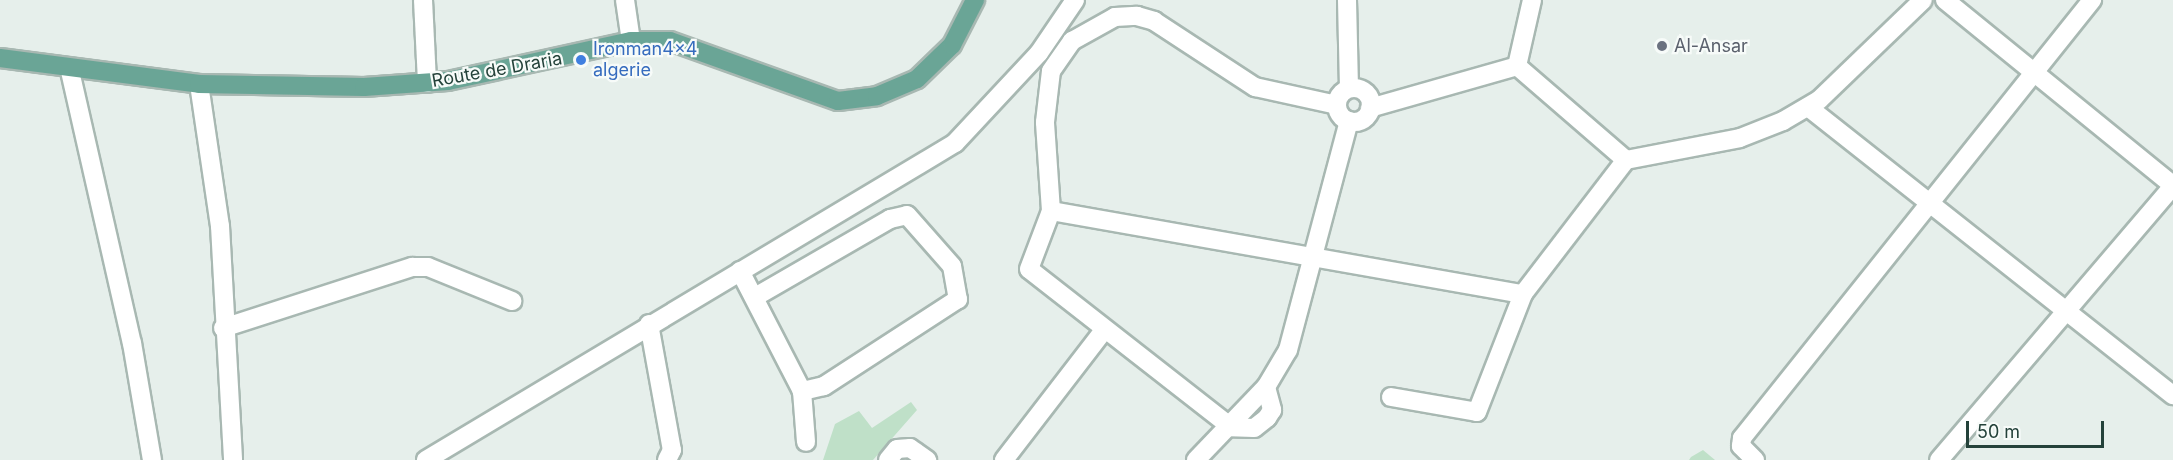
<!DOCTYPE html>
<html>
<head>
<meta charset="utf-8">
<style>
  body { margin:0 }
  #map { position:relative; width:2173px; height:460px; overflow:hidden; background:#e6efeb; font-family:Inter,sans-serif }
  div>[style] { position:absolute }
  .green>* { inset:0; background:#bfe0c8 }
  .roads { filter:drop-shadow(2px 0 #a8b8b2) drop-shadow(-2px 0 #a8b8b2) drop-shadow(0 2px #a8b8b2) drop-shadow(0 -2px #a8b8b2) }
  .minor>* { height:18px; margin:-9px; padding:0 9px; transform-origin:9px; border-radius:9px; background:#fff }
  .minor>.ring { margin:-9px; padding:0; box-sizing:content-box; background:none; border:18px solid #fff; border-radius:50% }
  .major>* { height:18px; margin:-9px; padding:0 9px; transform-origin:9px; border-radius:9px; background:#6aa596 }
  .dots>* { width:16px; height:16px; translate:-50% -50%; box-sizing:border-box; border:3px solid #f7fbf9; border-radius:50% }
  span { translate:-50% -50%; white-space:nowrap; text-align:center; line-height:1.15; -webkit-text-stroke:4.5px #f7fbf9; paint-order:stroke }
  .worship-label { font-size:18px; color:#5b616d }
  .left { translate:0 -50%; text-align:left }
  .shop-label { font-size:18px; color:#366cbe }
  .street-label { font-size:18px; color:#24423a }
  .scale { position:absolute; left:1966px; top:421px; width:138px; height:27px; box-sizing:border-box; border:3px solid #24423a; border-top:0; padding-left:8px; font-size:18px; line-height:21px; white-space:nowrap; color:#24423a; -webkit-text-stroke:4px #f7fbf9; paint-order:stroke }
</style>
</head>
<body>
<div id="map">
  <div class="green">
    <i style="clip-path:polygon(911px 402px,917px 410px,873px 460px,823px 460px,835px 424px,859px 411px,872px 428px)"></i>
    <i style="clip-path:polygon(1703px 450px,1715px 460px,1689px 460px,1691px 457px)"></i>
  </div>
  <div class="roads">
    <div class="minor">
      <i style="left:423px;top:0;width:83px;rotate:87.2deg"></i>
      <i style="left:625px;top:0;width:41px;rotate:81.7deg"></i>
      <i style="left:1347px;top:0;width:88px;rotate:88.7deg"></i>
      <i style="left:1945px;top:0;width:294px;rotate:39.1deg"></i>
      <i style="left:1517px;top:66px;width:144px;rotate:40.8deg"></i>
      <i style="left:1517px;top:66px;width:68px;rotate:-77.2deg"></i>
      <i style="left:70px;top:71px;width:279px;rotate:77.2deg"></i>
      <i style="left:132px;top:343px;width:119px;rotate:80.3deg"></i>
      <i style="left:199px;top:84px;width:144px;rotate:81.6deg"></i>
      <i style="left:220px;top:226px;width:234px;rotate:86.8deg"></i>
      <i class="ring" style="left:1337px;top:88px;width:16px;height:16px"></i>
      <i style="left:1808px;top:107px;width:465px;rotate:38.3deg"></i>
      <i style="left:1370px;top:108px;width:153px;rotate:-15.9deg"></i>
      <i style="left:1051px;top:211px;width:479px;rotate:10deg"></i>
      <i style="left:740px;top:271px;width:135px;rotate:62.7deg"></i>
      <i style="left:802px;top:391px;width:51px;rotate:85.5deg"></i>
      <i style="left:755px;top:297px;width:156px;rotate:-30deg"></i>
      <i style="left:890px;top:219px;width:17px;rotate:-13deg"></i>
      <i style="left:907px;top:215px;width:68px;rotate:48.6deg"></i>
      <i style="left:952px;top:266px;width:34px;rotate:80deg"></i>
      <i style="left:958px;top:299px;width:160px;rotate:147deg"></i>
      <i style="left:824px;top:386px;width:23px;rotate:167deg"></i>
      <i style="left:649px;top:324px;width:128px;rotate:79.7deg"></i>
      <i style="left:672px;top:450px;width:11px;rotate:117deg"></i>
      <i style="left:223px;top:328px;width:199px;rotate:-17.9deg"></i>
      <i style="left:412px;top:267px;width:16px"></i>
      <i style="left:428px;top:267px;width:91px;rotate:22deg"></i>
      <i style="left:1266px;top:387px;width:24px;rotate:75deg"></i>
      <i style="left:1272px;top:410px;width:9px;rotate:122deg"></i>
      <i style="left:1267px;top:418px;width:16px;rotate:142deg"></i>
      <i style="left:1254px;top:428px;width:23px;rotate:-178deg"></i>
      <i style="left:1231px;top:427px;width:256px;rotate:-142deg"></i>
      <i style="left:1029px;top:269px;width:62px;rotate:-69.2deg"></i>
      <i style="left:1051px;top:211px;width:89px;rotate:-93.9deg"></i>
      <i style="left:1045px;top:122px;width:51px;rotate:-83.3deg"></i>
      <i style="left:1051px;top:71px;width:37px;rotate:-55deg"></i>
      <i style="left:1072px;top:41px;width:49px;rotate:-29.2deg"></i>
      <i style="left:1115px;top:17px;width:22px;rotate:-3deg"></i>
      <i style="left:1137px;top:16px;width:18px;rotate:16deg"></i>
      <i style="left:1154px;top:21px;width:121px;rotate:33.2deg"></i>
      <i style="left:1255px;top:87px;width:84px;rotate:12.4deg"></i>
      <i style="left:1391px;top:397px;width:87px;rotate:9.9deg"></i>
      <i style="left:1477px;top:412px;width:127px;rotate:-68.7deg"></i>
      <i style="left:1523px;top:294px;width:169px;rotate:-52.5deg"></i>
      <i style="left:1626px;top:160px;width:116px;rotate:-10.9deg"></i>
      <i style="left:1740px;top:138px;width:46px;rotate:-21.6deg"></i>
      <i style="left:1783px;top:121px;width:42px;rotate:-30.3deg"></i>
      <i style="left:1819px;top:100px;width:144px;rotate:-43.9deg"></i>
      <i style="left:426px;top:460px;width:617px;rotate:-30.93deg"></i>
      <i style="left:955px;top:143px;width:123px;rotate:-47deg"></i>
      <i style="left:1039px;top:53px;width:64px;rotate:-55.8deg"></i>
      <i style="left:888px;top:460px;width:14px;rotate:-51deg"></i>
      <i style="left:897px;top:449px;width:13px;rotate:-4deg"></i>
      <i style="left:910px;top:448px;width:21px;rotate:35deg"></i>
      <i style="left:1004px;top:460px;width:165px;rotate:-52.4deg"></i>
      <i style="left:1196px;top:460px;width:101px;rotate:-46.2deg"></i>
      <i style="left:1266px;top:387px;width:43px;rotate:-59.3deg"></i>
      <i style="left:1288px;top:350px;width:237px;rotate:-75.1deg"></i>
      <i style="left:1755px;top:460px;width:20px;rotate:-135deg"></i>
      <i style="left:1741px;top:446px;width:8px;rotate:-83deg"></i>
      <i style="left:1742px;top:438px;width:561px;rotate:-51.37deg"></i>
      <i style="left:1939px;top:460px;width:360px;rotate:-49.5deg"></i>
    </div>
    <div class="major">
      <i style="left:0;top:58px;width:201px;rotate:7.4deg"></i>
      <i style="left:199px;top:84px;width:165px;rotate:1deg"></i>
      <i style="left:364px;top:87px;width:84px;rotate:-4.1deg"></i>
      <i style="left:448px;top:81px;width:187px;rotate:-12.3deg"></i>
      <i style="left:631px;top:41px;width:39px"></i>
      <i style="left:670px;top:41px;width:178px;rotate:19.7deg"></i>
      <i style="left:838px;top:101px;width:39px;rotate:-7deg"></i>
      <i style="left:877px;top:96px;width:43px;rotate:-23deg"></i>
      <i style="left:917px;top:79px;width:49px;rotate:-44.2deg"></i>
      <i style="left:952px;top:45px;width:51px;rotate:-62.9deg"></i>
    </div>
  </div>
  <div class="dots">
    <i style="left:1662px;top:46px;background:#6b7280"></i>
    <i style="left:581px;top:60px;background:#3f7fe0"></i>
  </div>
  <div class="worship-label">
    <span class="left" style="left:1674px;top:46px">Al-Ansar</span>
  </div>
  <div class="shop-label">
    <span class="left" style="left:593px;top:60px">Ironman4x4<br>algerie</span>
  </div>
  <div class="street-label">
    <span style="left:497px;top:70px;rotate:-10deg">Route de Draria</span>
  </div>
  <div class="scale">50 m</div>
</div>
</body>
</html>
